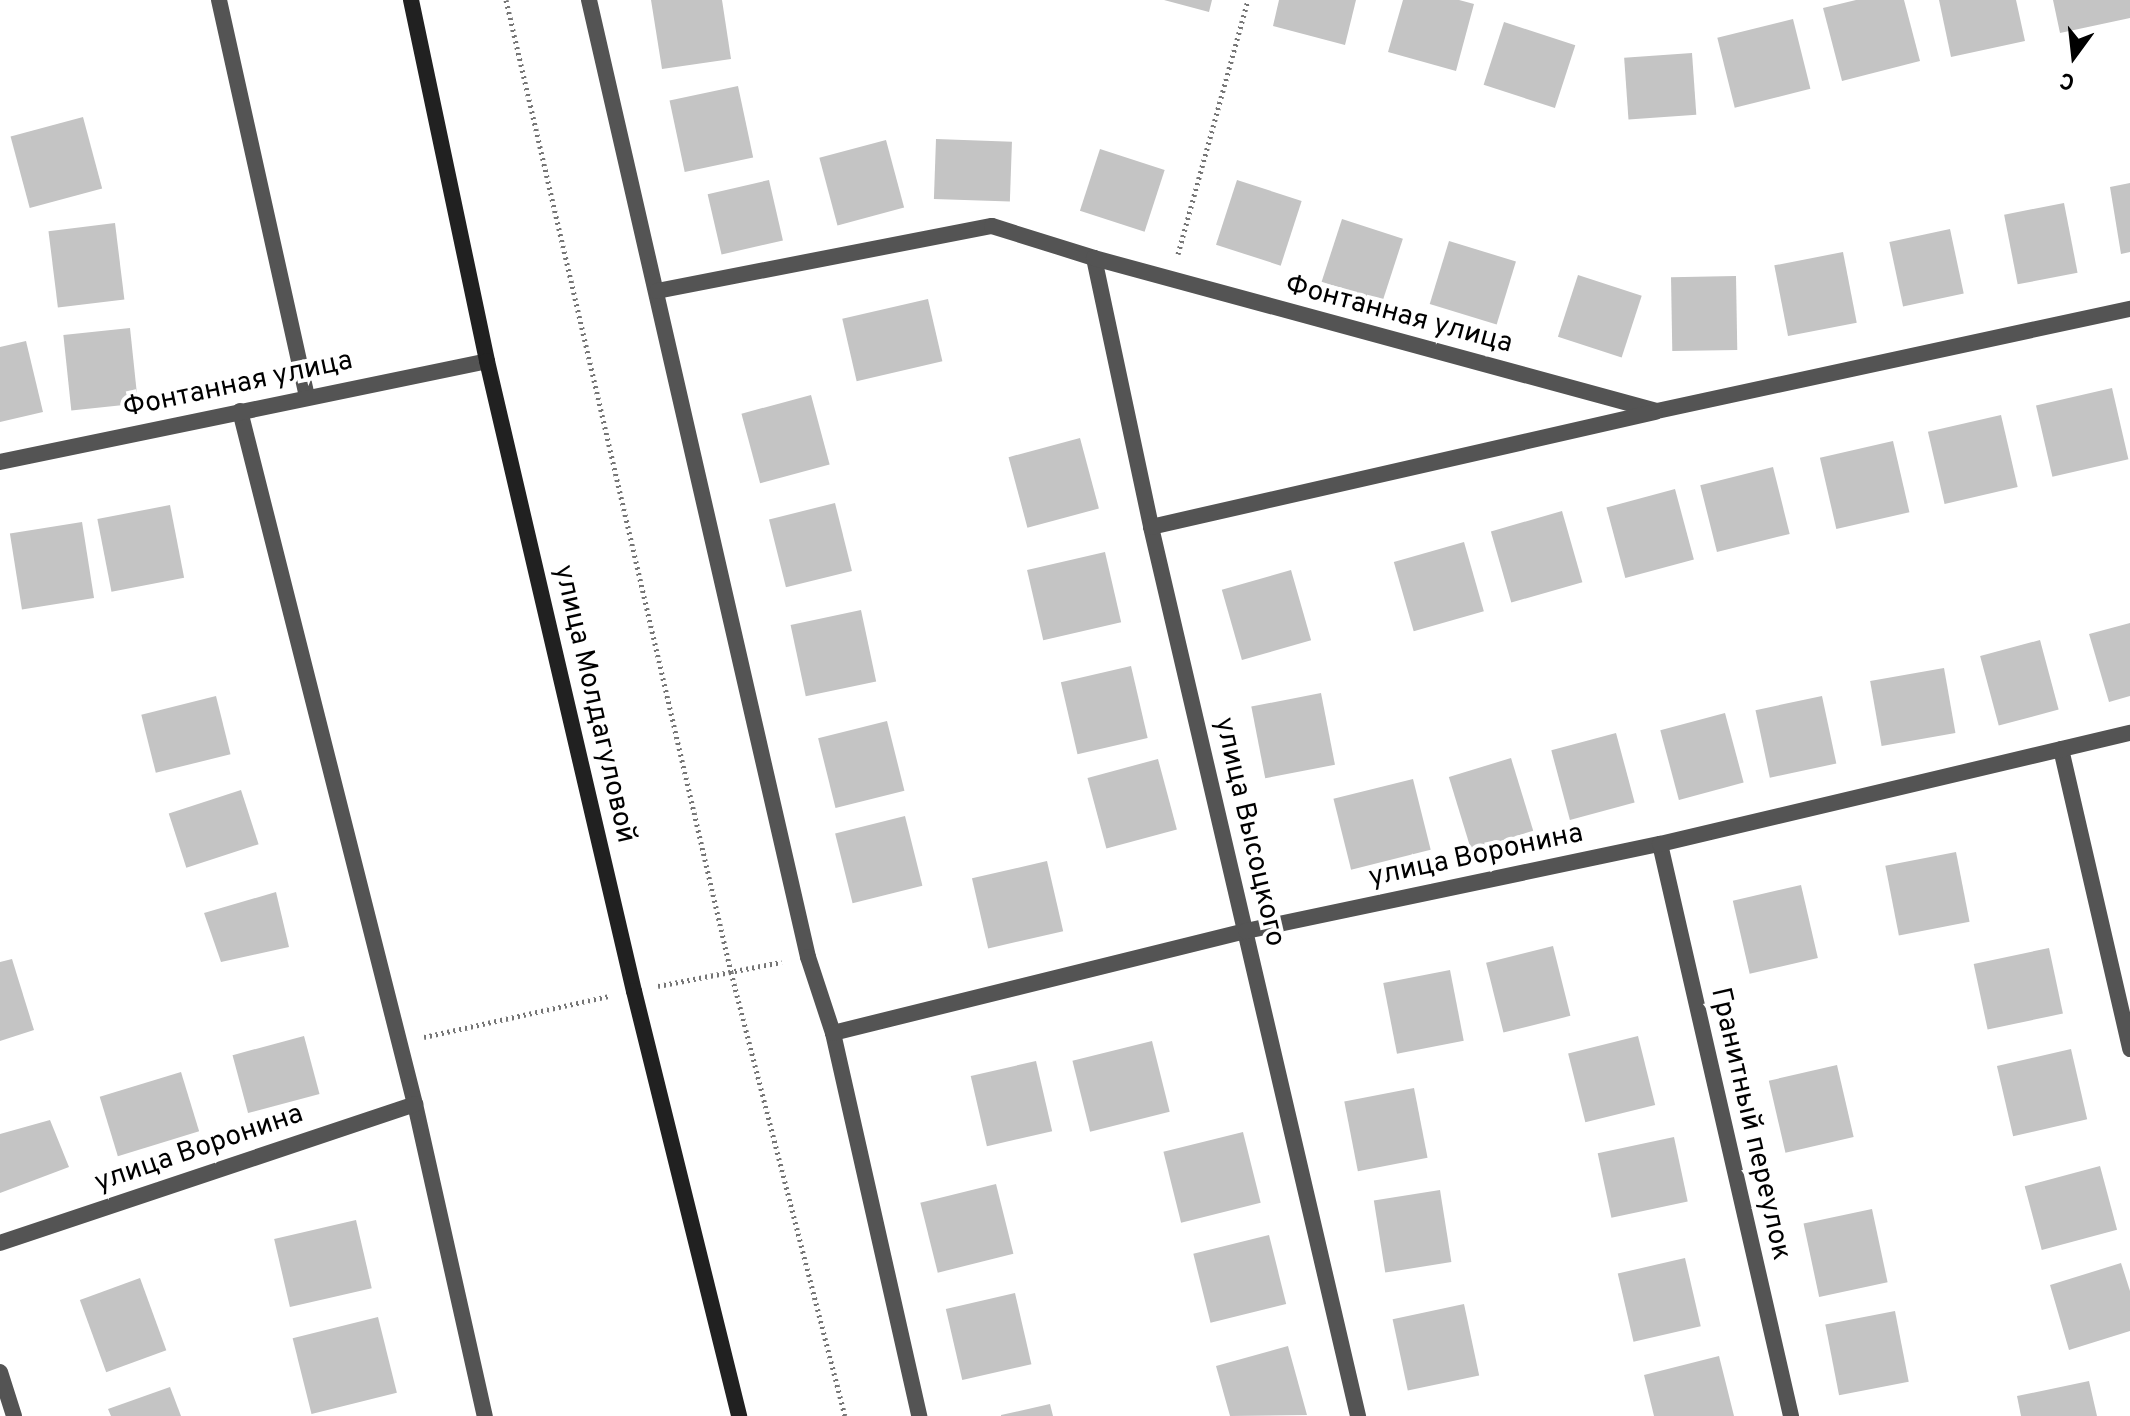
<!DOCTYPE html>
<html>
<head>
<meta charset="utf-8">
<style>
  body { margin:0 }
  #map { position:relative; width:2130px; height:1416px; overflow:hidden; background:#fff; font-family:Overpass,sans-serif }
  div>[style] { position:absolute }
  .building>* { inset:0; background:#c4c4c4; transform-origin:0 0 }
  .path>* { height:5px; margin-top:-2.5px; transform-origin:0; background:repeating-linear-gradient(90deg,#767676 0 2px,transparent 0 6px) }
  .lane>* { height:16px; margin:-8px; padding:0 8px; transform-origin:8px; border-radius:8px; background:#545454 }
  .street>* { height:16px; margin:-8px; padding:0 8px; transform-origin:8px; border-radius:8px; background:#545454 }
  .secondary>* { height:16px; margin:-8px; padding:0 8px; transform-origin:8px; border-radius:8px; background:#212121 }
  span { translate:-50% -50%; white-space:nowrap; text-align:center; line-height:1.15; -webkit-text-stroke:8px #fff; paint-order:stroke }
  .street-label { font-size:28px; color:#000 }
  .north { position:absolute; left:2034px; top:16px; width:80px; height:80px; -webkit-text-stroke:6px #fff; paint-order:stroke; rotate:195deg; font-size:22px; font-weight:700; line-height:32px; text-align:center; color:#000 }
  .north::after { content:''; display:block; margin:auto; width:28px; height:36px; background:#000; clip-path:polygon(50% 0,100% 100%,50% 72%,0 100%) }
</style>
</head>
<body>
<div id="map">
  <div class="building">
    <i style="clip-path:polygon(651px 0,722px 0,731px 59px,662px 69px)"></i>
    <i style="clip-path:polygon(1164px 0,1212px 0,1209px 12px)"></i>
    <i style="clip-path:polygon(1279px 0,1356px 0,1345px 45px,1273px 26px)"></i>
    <i style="clip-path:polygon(1403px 0,1459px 0,1474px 4px,1456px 71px,1388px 52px)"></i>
    <i style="clip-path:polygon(1856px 0,1904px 0,1920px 61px,1842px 81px,1823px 8px)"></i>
    <i style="clip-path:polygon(1939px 0,2016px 0,2025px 41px,1951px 57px)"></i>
    <i style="clip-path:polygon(2053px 0,2130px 0,2130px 18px,2060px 33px)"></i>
    <i style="left:1793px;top:19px;width:72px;height:78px;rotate:76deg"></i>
    <i style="left:1504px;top:22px;width:75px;height:66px;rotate:18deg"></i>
    <i style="left:1692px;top:53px;width:62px;height:68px;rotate:86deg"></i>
    <i style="left:738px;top:86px;width:73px;height:70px;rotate:78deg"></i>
    <i style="left:83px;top:117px;width:74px;height:75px;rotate:75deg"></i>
    <i style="left:936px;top:139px;width:76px;height:60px;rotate:2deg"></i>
    <i style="left:886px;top:140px;width:70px;height:69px;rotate:75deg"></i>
    <i style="left:1100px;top:149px;width:68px;height:65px;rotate:18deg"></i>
    <i style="left:769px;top:180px;width:62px;height:63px;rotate:77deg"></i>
    <i style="left:1237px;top:180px;width:68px;height:68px;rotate:18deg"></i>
    <i style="clip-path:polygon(2130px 183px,2130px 252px,2121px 254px,2110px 187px)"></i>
    <i style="left:2064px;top:203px;width:71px;height:61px;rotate:79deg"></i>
    <i style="left:1342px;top:219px;width:64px;height:66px;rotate:18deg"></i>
    <i style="left:115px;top:223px;width:77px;height:67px;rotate:83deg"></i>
    <i style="left:1950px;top:229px;width:66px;height:62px;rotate:78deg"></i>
    <i style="left:1449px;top:241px;width:70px;height:66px;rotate:17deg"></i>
    <i style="left:1843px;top:252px;width:72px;height:70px;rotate:79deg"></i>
    <i style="left:1578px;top:275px;width:67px;height:65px;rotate:18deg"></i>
    <i style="left:1736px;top:276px;width:74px;height:65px;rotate:89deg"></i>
    <i style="left:928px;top:299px;width:64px;height:88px;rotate:77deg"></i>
    <i style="left:130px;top:328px;width:76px;height:67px;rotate:84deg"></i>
    <i style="clip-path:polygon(26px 341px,43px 412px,0 422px,0 347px)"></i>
    <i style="left:2112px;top:388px;width:73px;height:78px;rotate:77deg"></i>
    <i style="left:811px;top:395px;width:72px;height:72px;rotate:75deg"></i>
    <i style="left:2001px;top:415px;width:74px;height:75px;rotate:77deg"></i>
    <i style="left:1080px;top:438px;width:73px;height:74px;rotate:75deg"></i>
    <i style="left:1893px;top:441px;width:73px;height:75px;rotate:77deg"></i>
    <i style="left:1773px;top:467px;width:69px;height:75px;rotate:76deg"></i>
    <i style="left:1675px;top:489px;width:73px;height:71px;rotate:75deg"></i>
    <i style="left:835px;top:503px;width:70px;height:68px;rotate:76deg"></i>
    <i style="left:170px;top:505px;width:74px;height:74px;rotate:79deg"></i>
    <i style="left:1562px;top:511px;width:74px;height:74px;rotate:74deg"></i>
    <i style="left:82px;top:522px;width:77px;height:73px;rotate:81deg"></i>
    <i style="left:1464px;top:542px;width:72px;height:73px;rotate:74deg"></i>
    <i style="left:1105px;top:552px;width:72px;height:80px;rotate:77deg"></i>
    <i style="left:1291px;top:570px;width:73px;height:72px;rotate:74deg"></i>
    <i style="left:861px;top:610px;width:73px;height:72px;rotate:78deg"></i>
    <i style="clip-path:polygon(2130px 623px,2130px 696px,2109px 702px,2089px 634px)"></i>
    <i style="left:2040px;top:640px;width:72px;height:62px;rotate:75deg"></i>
    <i style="left:1131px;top:666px;width:74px;height:72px;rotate:77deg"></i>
    <i style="left:1944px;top:668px;width:66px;height:75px;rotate:80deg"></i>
    <i style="left:1321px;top:693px;width:73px;height:71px;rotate:79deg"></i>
    <i style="left:216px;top:696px;width:60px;height:77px;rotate:76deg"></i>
    <i style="left:1822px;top:696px;width:69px;height:68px;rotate:78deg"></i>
    <i style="left:1725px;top:713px;width:72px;height:67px;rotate:75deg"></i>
    <i style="left:887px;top:721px;width:72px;height:71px;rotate:76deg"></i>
    <i style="left:1616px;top:733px;width:72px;height:67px;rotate:75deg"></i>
    <i style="left:1511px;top:758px;width:76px;height:65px;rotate:73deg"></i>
    <i style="left:1158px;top:759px;width:73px;height:73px;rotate:75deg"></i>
    <i style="left:1413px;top:779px;width:73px;height:82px;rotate:76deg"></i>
    <i style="left:241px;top:790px;width:57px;height:76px;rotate:72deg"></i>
    <i style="left:905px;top:816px;width:72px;height:72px;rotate:76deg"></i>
    <i style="left:1956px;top:852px;width:71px;height:72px;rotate:79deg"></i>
    <i style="left:1047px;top:861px;width:72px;height:77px;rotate:77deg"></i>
    <i style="left:1801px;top:885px;width:75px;height:70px;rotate:77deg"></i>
    <i style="clip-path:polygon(276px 892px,289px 947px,221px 962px,204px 913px)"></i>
    <i style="left:1553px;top:946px;width:72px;height:69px;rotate:76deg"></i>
    <i style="left:2049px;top:948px;width:67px;height:77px;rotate:78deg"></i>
    <i style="clip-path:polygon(12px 959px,34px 1030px,0 1041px,0 962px)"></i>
    <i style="left:1450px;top:970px;width:72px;height:68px;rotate:79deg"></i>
    <i style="left:304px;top:1036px;width:60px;height:74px;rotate:75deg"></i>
    <i style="left:1638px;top:1036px;width:71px;height:72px;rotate:76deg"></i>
    <i style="left:1152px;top:1041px;width:73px;height:82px;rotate:76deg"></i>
    <i style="left:2071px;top:1049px;width:72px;height:76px;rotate:77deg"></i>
    <i style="left:1036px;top:1061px;width:72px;height:67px;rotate:77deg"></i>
    <i style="left:1837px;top:1065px;width:74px;height:70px;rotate:77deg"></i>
    <i style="left:181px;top:1072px;width:62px;height:85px;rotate:73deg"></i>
    <i style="left:1414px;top:1088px;width:71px;height:71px;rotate:79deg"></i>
    <i style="clip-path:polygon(50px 1120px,69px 1167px,0 1193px,0 1134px)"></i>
    <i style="left:1243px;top:1132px;width:73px;height:82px;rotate:76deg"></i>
    <i style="left:1674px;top:1137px;width:66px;height:78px;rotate:78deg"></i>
    <i style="left:2100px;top:1166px;width:66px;height:78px;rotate:75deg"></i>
    <i style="left:996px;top:1184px;width:72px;height:78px;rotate:76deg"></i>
    <i style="left:1440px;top:1190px;width:73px;height:67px;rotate:81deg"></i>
    <i style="left:1872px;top:1209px;width:75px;height:70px;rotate:78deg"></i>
    <i style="left:356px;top:1220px;width:70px;height:84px;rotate:77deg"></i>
    <i style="left:1269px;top:1235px;width:71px;height:78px;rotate:76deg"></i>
    <i style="left:1685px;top:1258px;width:70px;height:69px;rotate:77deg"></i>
    <i style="clip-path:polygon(2121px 1263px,2130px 1291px,2130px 1331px,2069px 1350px,2050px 1285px)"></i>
    <i style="left:140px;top:1278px;width:77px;height:64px;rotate:70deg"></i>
    <i style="left:1015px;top:1293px;width:73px;height:71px;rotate:77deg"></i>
    <i style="left:1464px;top:1304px;width:73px;height:73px;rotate:78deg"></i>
    <i style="left:1895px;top:1311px;width:72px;height:71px;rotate:79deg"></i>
    <i style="left:378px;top:1317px;width:78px;height:88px;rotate:76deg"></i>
    <i style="clip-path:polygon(1288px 1346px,1307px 1415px,1230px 1416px,1216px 1366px)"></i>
    <i style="clip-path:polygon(1719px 1356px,1734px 1416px,1654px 1416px,1644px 1375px)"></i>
    <i style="clip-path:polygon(2089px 1381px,2097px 1416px,2021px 1416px,2017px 1396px)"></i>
    <i style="clip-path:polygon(170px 1387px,181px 1416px,111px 1416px,108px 1409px)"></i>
    <i style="clip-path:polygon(1050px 1404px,1053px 1416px,1001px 1416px,1001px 1415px)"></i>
  </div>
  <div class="path">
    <i style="left:506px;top:0;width:998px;rotate:76.97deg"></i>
    <i style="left:731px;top:972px;width:458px;rotate:75.6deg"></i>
    <i style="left:1178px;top:254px;width:263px;rotate:-74.6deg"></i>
    <i style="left:658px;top:986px;width:126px;rotate:-11deg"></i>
    <i style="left:424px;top:1037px;width:189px;rotate:-12.5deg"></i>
  </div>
  <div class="lane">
    <i style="left:219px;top:0;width:407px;rotate:77.5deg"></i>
    <i style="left:240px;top:411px;width:715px;rotate:75.83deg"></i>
    <i style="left:415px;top:1104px;width:320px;rotate:77.4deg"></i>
  </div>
  <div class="street">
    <i style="left:589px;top:0;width:982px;rotate:77.11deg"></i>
    <i style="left:808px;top:957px;width:80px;rotate:71.8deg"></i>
    <i style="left:833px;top:1033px;width:393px;rotate:77.3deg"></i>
    <i style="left:1094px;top:258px;width:275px;rotate:78deg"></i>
    <i style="left:1151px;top:527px;width:913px;rotate:76.89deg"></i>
    <i style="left:657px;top:291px;width:341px;rotate:-11deg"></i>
    <i style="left:992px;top:226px;width:107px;rotate:17.4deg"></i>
    <i style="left:1094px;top:258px;width:583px;rotate:15.2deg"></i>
    <i style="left:1657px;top:411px;width:484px;rotate:-12.2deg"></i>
    <i style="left:0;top:462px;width:497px;rotate:-11.7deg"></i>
    <i style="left:1151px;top:527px;width:517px;rotate:-12.85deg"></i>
    <i style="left:2061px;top:749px;width:308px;rotate:77deg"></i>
    <i style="left:1660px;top:844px;width:587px;rotate:77.1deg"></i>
    <i style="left:833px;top:1033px;width:425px;rotate:-13.9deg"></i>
    <i style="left:1246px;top:931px;width:423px;rotate:-11.9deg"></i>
    <i style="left:1660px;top:844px;width:483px;rotate:-13.3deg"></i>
    <i style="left:0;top:1243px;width:438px;rotate:-18.5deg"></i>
    <i style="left:0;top:1372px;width:46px;rotate:72.3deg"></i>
  </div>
  <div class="secondary">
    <i style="left:411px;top:0;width:369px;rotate:78.1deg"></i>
    <i style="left:487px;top:361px;width:647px;rotate:76.87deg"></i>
    <i style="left:634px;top:991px;width:438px;rotate:76.1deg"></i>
  </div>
  <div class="street-label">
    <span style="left:1399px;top:315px;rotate:15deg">Фонтанная улица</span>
    <span style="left:238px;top:385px;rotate:-12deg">Фонтанная улица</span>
    <span style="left:594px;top:704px;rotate:77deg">улица Молдагуловой</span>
    <span style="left:1249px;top:832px;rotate:77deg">улица Высоцкого</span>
    <span style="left:1476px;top:856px;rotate:-12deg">улица Воронина</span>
    <span style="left:1750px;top:1124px;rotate:77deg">Гранитный переулок</span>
    <span style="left:199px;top:1149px;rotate:-19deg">улица Воронина</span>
  </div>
  <div class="north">С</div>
</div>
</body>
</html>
